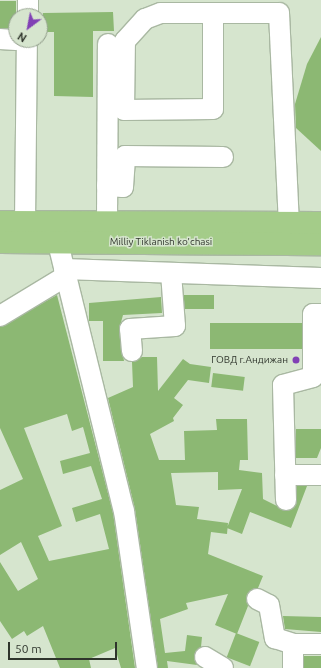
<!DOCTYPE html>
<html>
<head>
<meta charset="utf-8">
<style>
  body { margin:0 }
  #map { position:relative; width:321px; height:668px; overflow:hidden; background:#d6e5ce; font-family:Ubuntu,sans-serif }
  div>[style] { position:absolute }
  .building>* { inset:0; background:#8cb873; transform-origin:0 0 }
  .roads { filter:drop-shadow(1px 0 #a9b8a2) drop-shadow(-1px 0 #a9b8a2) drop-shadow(0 1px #a9b8a2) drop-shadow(0 -1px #a9b8a2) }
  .minor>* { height:20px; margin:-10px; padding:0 10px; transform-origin:10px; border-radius:10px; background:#fff }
  .major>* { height:22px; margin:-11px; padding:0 11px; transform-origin:11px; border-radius:11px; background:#a4cc89 }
  .dots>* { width:11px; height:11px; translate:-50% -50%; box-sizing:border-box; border:2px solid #d6e5ce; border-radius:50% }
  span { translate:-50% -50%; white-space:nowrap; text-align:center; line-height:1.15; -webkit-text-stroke:3px #d6e5ce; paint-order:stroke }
  .street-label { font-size:10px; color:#2f352c }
  .poi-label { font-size:10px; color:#2f352c }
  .right { translate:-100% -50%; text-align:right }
  .north { position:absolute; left:8px; top:8px; width:40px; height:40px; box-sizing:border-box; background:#d6e5ce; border:1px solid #939f8d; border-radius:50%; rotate:212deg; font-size:11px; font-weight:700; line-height:16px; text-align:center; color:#2f352c }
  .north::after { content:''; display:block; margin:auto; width:14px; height:18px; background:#8140b5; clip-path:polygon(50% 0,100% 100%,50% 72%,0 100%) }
  .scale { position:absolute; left:8px; top:642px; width:109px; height:18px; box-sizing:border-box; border:2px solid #2f352c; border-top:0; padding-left:5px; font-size:12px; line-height:14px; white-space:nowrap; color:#2f352c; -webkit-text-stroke:3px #d6e5ce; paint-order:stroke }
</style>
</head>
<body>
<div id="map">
  <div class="building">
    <i style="left:0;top:1px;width:16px;height:27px"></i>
    <i style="clip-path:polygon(113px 12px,114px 31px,93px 31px,93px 97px,54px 96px,54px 32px,43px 32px,43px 13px)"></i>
    <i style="clip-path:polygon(321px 37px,321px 151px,296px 128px,295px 104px,307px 64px)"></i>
    <i style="clip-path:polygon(evenodd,57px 295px,113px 513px,135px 668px,121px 668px,115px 648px,89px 659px,91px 668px,60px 668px,43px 626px,27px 636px,24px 631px,12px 639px,0 621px,0 562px,18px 591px,38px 579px,21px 542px,0 555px,0 490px,23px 479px,0 428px,0 327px,57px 295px,67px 414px,72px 431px,83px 427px,90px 453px,60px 461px,63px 474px,91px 466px,102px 499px,72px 508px,76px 522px,100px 514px,109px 549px,49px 561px,38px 536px,62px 526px,24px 428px,67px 414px)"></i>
    <i style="left:214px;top:295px;width:14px;height:30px;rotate:90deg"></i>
    <i style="clip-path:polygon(161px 297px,162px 313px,123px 315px,119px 330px,124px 361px,103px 361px,103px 321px,89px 321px,89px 303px)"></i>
    <i style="left:302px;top:323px;width:26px;height:92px;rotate:90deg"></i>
    <i style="clip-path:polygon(142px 357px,157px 357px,158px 391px,183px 359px,190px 364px,211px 367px,209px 383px,188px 380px,174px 398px,183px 405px,173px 418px,174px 421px,150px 434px,159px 460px,185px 460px,184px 431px,217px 430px,216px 419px,247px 419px,248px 460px,240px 460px,239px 470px,262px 473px,263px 499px,287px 511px,296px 505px,297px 486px,307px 486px,291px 528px,250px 512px,242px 534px,227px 528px,242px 489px,218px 490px,218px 472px,171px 473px,176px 505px,199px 507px,197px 519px,228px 523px,227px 534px,211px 532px,208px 554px,263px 576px,258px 588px,247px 594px,248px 606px,237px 634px,215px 625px,228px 594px,186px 603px,188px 609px,160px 619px,165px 653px,185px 651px,187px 635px,202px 637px,201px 647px,194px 656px,197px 665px,167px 661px,168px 668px,158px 668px,135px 509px,108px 398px,133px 387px,132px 362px)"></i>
    <i style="left:213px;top:373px;width:32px;height:14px;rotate:7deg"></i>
    <i style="clip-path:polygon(296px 429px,321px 429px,321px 448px,317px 458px,296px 458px)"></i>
    <i style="clip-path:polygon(283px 616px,321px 617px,321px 632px,285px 629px)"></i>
    <i style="left:236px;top:633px;width:25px;height:26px;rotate:21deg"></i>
    <i style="left:304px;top:656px;width:17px;height:12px"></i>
  </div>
  <div class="roads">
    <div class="minor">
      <i style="left:213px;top:13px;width:96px;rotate:90deg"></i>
      <i style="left:213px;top:109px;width:89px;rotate:179.4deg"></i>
      <i style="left:124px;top:110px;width:69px;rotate:-89.2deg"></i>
      <i style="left:125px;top:41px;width:30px;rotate:-48deg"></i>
      <i style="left:145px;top:19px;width:17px;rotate:-21deg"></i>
      <i style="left:161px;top:13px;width:118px"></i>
      <i style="left:279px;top:13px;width:210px;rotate:87.3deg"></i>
      <i style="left:28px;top:16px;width:16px;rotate:-90deg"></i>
      <i style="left:0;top:39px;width:16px;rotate:4deg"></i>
      <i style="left:107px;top:186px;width:16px;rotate:4deg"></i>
      <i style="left:123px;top:187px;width:31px;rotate:-86deg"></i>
      <i style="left:125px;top:156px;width:98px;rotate:0.6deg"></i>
      <i style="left:25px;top:222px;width:182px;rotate:-89.4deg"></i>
      <i style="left:107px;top:223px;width:179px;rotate:-89.7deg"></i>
      <i style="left:58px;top:243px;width:276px;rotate:76.2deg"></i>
      <i style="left:124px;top:511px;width:159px;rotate:81.7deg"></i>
      <i style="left:64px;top:269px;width:257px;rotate:2deg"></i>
      <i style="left:0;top:316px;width:77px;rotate:-31.2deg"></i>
      <i style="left:132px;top:351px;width:22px;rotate:-95deg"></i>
      <i style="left:130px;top:329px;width:45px;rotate:-3.8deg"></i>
      <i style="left:175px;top:326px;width:53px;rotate:-94.3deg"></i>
      <i style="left:285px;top:475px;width:36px"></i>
      <i style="left:286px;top:500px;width:115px;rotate:-91.5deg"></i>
      <i style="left:283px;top:385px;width:31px;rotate:-15deg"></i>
      <i style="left:313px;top:377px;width:63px;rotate:-90deg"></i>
      <i style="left:313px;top:314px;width:8px"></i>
      <i style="left:257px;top:599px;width:13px;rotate:27deg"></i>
      <i style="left:269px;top:605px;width:34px;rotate:80deg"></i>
      <i style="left:275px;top:638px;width:19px;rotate:18deg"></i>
      <i style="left:293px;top:644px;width:24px;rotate:90deg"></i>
      <i style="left:293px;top:644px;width:28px"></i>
      <i style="left:205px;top:657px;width:21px;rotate:31deg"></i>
    </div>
    <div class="major">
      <i style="left:0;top:222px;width:321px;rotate:0.2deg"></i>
      <i style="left:0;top:242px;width:321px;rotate:0.4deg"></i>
    </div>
  </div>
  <div class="dots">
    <i style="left:296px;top:360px;background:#8140b5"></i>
  </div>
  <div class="street-label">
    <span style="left:161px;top:242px">Milliy Tiklanish ko'chasi</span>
  </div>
  <div class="poi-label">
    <span class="right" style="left:288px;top:360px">ГОВД г.Андижан</span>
  </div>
  <div class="north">N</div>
  <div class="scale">50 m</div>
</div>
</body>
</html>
